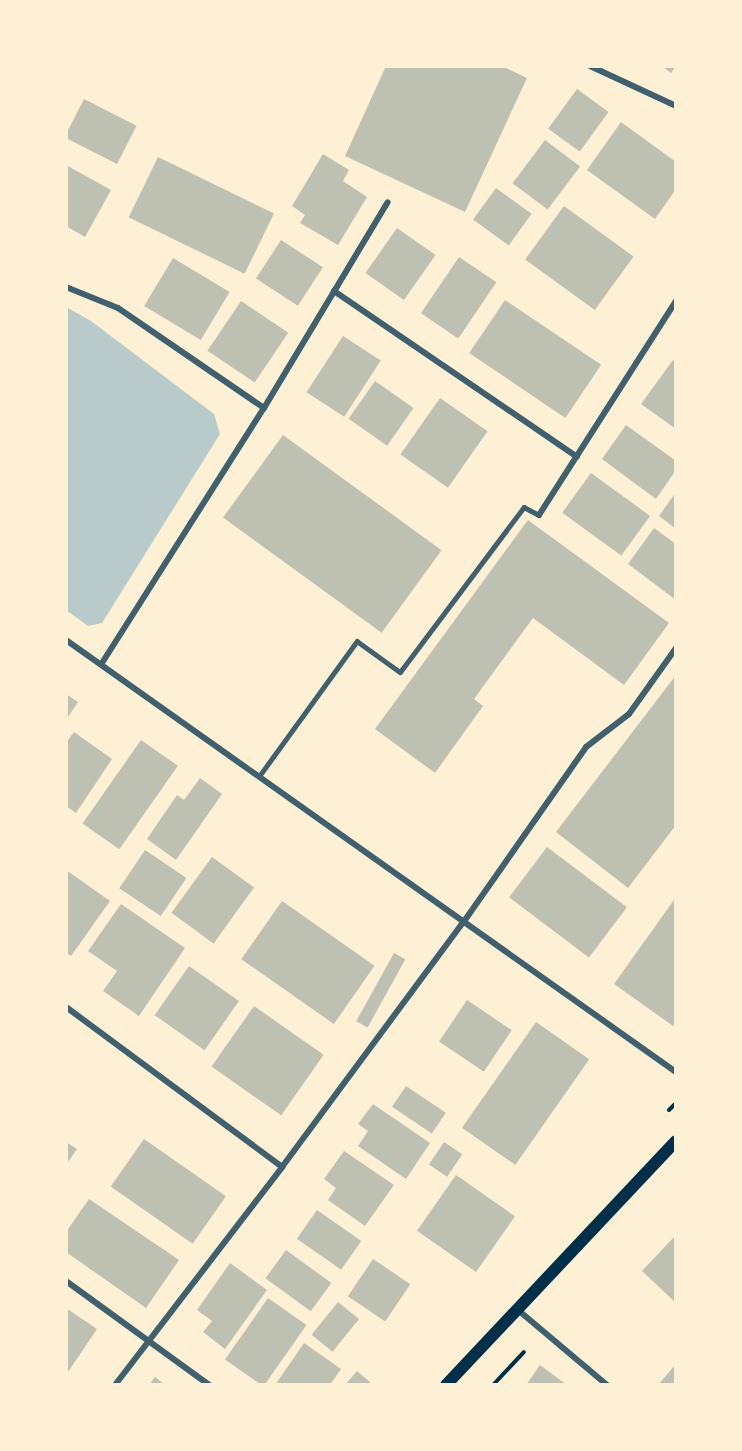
<!DOCTYPE html>
<html>
<head>
<meta charset="utf-8">
<style>
  body { margin:0 }
  #map { position:relative; width:742px; height:1451px; overflow:hidden; background:#fdf0d5; font-family:"Archivo Narrow",sans-serif }
  div>[style] { position:absolute }
  .green>* { inset:0; background:#b9caca }
  .building>* { inset:0; background:#bec0b2; transform-origin:0 0 }
  .path>* { height:4px; margin:-2px; padding:0 2px; transform-origin:2px; border-radius:2px; background:#003049 }
  .service>* { height:4.5px; margin:-2.25px; padding:0 2.25px; transform-origin:2.25px; border-radius:2.25px; background:#3f606c }
  .minor>* { height:6px; margin:-3px; padding:0 3px; transform-origin:3px; border-radius:3px; background:#3f606c }
  .secondary>* { height:12px; margin:-6px; padding:0 6px; transform-origin:6px; border-radius:6px; background:#003049 }
  span { translate:-50% -50%; white-space:nowrap; text-align:center; line-height:1.15; -webkit-text-stroke:4.5px #fdf0d5; paint-order:stroke }
  .frame { position:absolute; inset:0; border:68px solid #fdf0d5; pointer-events:none }
</style>
</head>
<body>
<div id="map">
  <div class="green">
    <i style="clip-path:polygon(66px 307px,91px 321px,214px 414px,220px 434px,102px 623px,88px 626px,66px 610px)"></i>
  </div>
  <div class="building">
    <i style="clip-path:polygon(386px 66px,502px 66px,527px 78px,465px 212px,345px 156px)"></i>
    <i style="clip-path:polygon(662px 66px,676px 66px,671px 73px)"></i>
    <i style="left:577px;top:89px;width:39px;height:49px;rotate:36deg"></i>
    <i style="left:84px;top:99px;width:59px;height:43px;rotate:27deg"></i>
    <i style="clip-path:polygon(621px 122px,676px 162px,676px 189px,655px 219px,587px 170px)"></i>
    <i style="left:545px;top:140px;width:44px;height:54px;rotate:37deg"></i>
    <i style="clip-path:polygon(323px 154px,349px 170px,343px 181px,367px 197px,338px 245px,300px 223px,305px 215px,292px 206px)"></i>
    <i style="left:158px;top:157px;width:129px;height:67px;rotate:26deg"></i>
    <i style="clip-path:polygon(66px 165px,111px 190px,85px 237px,66px 226px)"></i>
    <i style="left:496px;top:188px;width:44px;height:39px;rotate:36deg"></i>
    <i style="left:564px;top:206px;width:86px;height:66px;rotate:36deg"></i>
    <i style="left:397px;top:228px;width:47px;height:55px;rotate:35deg"></i>
    <i style="left:281px;top:240px;width:50px;height:46px;rotate:33deg"></i>
    <i style="left:459px;top:257px;width:45px;height:68px;rotate:34deg"></i>
    <i style="left:173px;top:258px;width:66px;height:56px;rotate:31deg"></i>
    <i style="left:505px;top:300px;width:116px;height:64px;rotate:34deg"></i>
    <i style="left:241px;top:301px;width:57px;height:60px;rotate:34deg"></i>
    <i style="left:343px;top:336px;width:45px;height:67px;rotate:33deg"></i>
    <i style="clip-path:polygon(673px 360px,676px 362px,676px 429px,641px 404px)"></i>
    <i style="left:375px;top:381px;width:47px;height:46px;rotate:35deg"></i>
    <i style="left:440px;top:398px;width:58px;height:69px;rotate:35deg"></i>
    <i style="clip-path:polygon(626px 425px,676px 461px,676px 470px,656px 499px,602px 459px)"></i>
    <i style="left:283px;top:435px;width:196px;height:102px;rotate:36deg"></i>
    <i style="left:591px;top:473px;width:73px;height:49px;rotate:36deg"></i>
    <i style="clip-path:polygon(676px 492px,676px 529px,659px 516px)"></i>
    <i style="clip-path:polygon(528px 520px,669px 623px,624px 685px,533px 618px,474px 699px,483px 706px,435px 773px,375px 729px)"></i>
    <i style="clip-path:polygon(654px 528px,676px 544px,676px 600px,628px 564px)"></i>
    <i style="clip-path:polygon(676px 675px,676px 825px,628px 888px,556px 832px)"></i>
    <i style="clip-path:polygon(66px 694px,78px 702px,66px 720px)"></i>
    <i style="clip-path:polygon(74px 732px,112px 759px,76px 813px,66px 806px,66px 743px)"></i>
    <i style="left:141px;top:740px;width:45px;height:102px;rotate:35deg"></i>
    <i style="clip-path:polygon(200px 778px,222px 794px,176px 860px,147px 839px,177px 795px,184px 800px)"></i>
    <i style="left:547px;top:847px;width:100px;height:63px;rotate:37deg"></i>
    <i style="left:145px;top:850px;width:50px;height:46px;rotate:34deg"></i>
    <i style="left:212px;top:857px;width:52px;height:69px;rotate:36deg"></i>
    <i style="clip-path:polygon(66px 870px,110px 901px,71px 956px,66px 953px)"></i>
    <i style="clip-path:polygon(676px 897px,676px 1028px,614px 984px)"></i>
    <i style="left:282px;top:901px;width:113px;height:71px;rotate:35deg"></i>
    <i style="clip-path:polygon(121px 904px,185px 948px,139px 1016px,103px 991px,117px 971px,88px 951px)"></i>
    <i style="left:394px;top:953px;width:13px;height:78px;rotate:29deg"></i>
    <i style="left:189px;top:966px;width:61px;height:60px;rotate:35deg"></i>
    <i style="left:467px;top:1000px;width:54px;height:50px;rotate:34deg"></i>
    <i style="left:254px;top:1006px;width:85px;height:74px;rotate:35deg"></i>
    <i style="left:536px;top:1022px;width:65px;height:129px;rotate:35deg"></i>
    <i style="left:406px;top:1086px;width:48px;height:25px;rotate:34deg"></i>
    <i style="clip-path:polygon(373px 1104px,430px 1143px,406px 1179px,358px 1146px,368px 1131px,358px 1124px)"></i>
    <i style="left:144px;top:1139px;width:100px;height:58px;rotate:35deg"></i>
    <i style="clip-path:polygon(66px 1142px,77px 1149px,66px 1165px)"></i>
    <i style="left:444px;top:1142px;width:22px;height:27px;rotate:34deg"></i>
    <i style="clip-path:polygon(344px 1151px,394px 1185px,365px 1226px,328px 1200px,336px 1188px,324px 1179px)"></i>
    <i style="left:456px;top:1175px;width:72px;height:68px;rotate:35deg"></i>
    <i style="clip-path:polygon(89px 1199px,179px 1260px,146px 1308px,66px 1252px,66px 1232px)"></i>
    <i style="left:317px;top:1210px;width:54px;height:35px;rotate:35deg"></i>
    <i style="clip-path:polygon(676px 1235px,676px 1303px,642px 1271px)"></i>
    <i style="left:286px;top:1250px;width:56px;height:35px;rotate:36deg"></i>
    <i style="left:373px;top:1259px;width:45px;height:45px;rotate:34deg"></i>
    <i style="clip-path:polygon(230px 1263px,267px 1290px,225px 1349px,203px 1332px,212px 1321px,197px 1310px)"></i>
    <i style="left:268px;top:1298px;width:47px;height:75px;rotate:35deg"></i>
    <i style="left:338px;top:1302px;width:27px;height:42px;rotate:39deg"></i>
    <i style="clip-path:polygon(66px 1308px,97px 1329px,66px 1375px)"></i>
    <i style="clip-path:polygon(304px 1343px,341px 1369px,330px 1385px,275px 1385px)"></i>
    <i style="clip-path:polygon(676px 1364px,676px 1385px,658px 1385px)"></i>
    <i style="clip-path:polygon(540px 1365px,567px 1385px,526px 1385px)"></i>
    <i style="clip-path:polygon(357px 1371px,371px 1383px,369px 1385px,345px 1385px)"></i>
    <i style="clip-path:polygon(155px 1377px,165px 1385px,149px 1385px)"></i>
  </div>
  <div class="path">
    <i style="left:669px;top:1110px;width:10px;rotate:-45deg"></i>
    <i style="left:493px;top:1385px;width:45px;rotate:-46.8deg"></i>
  </div>
  <div class="service">
    <i style="left:260px;top:775px;width:165px;rotate:-54.1deg"></i>
    <i style="left:357px;top:641px;width:53px;rotate:35.8deg"></i>
    <i style="left:400px;top:672px;width:206px;rotate:-53.1deg"></i>
    <i style="left:524px;top:507px;width:17px;rotate:28deg"></i>
  </div>
  <div class="minor">
    <i style="left:590px;top:66px;width:95px;rotate:24.9deg"></i>
    <i style="left:66px;top:287px;width:56px;rotate:22deg"></i>
    <i style="left:118px;top:308px;width:177px;rotate:34.4deg"></i>
    <i style="left:334px;top:291px;width:294px;rotate:34.3deg"></i>
    <i style="left:539px;top:515px;width:254px;rotate:-57.4deg"></i>
    <i style="left:66px;top:640px;width:747px;rotate:35.31deg"></i>
    <i style="left:102px;top:663px;width:302px;rotate:-57.6deg"></i>
    <i style="left:264px;top:408px;width:240px;rotate:-59deg"></i>
    <i style="left:66px;top:1007px;width:269px;rotate:36.5deg"></i>
    <i style="left:66px;top:1281px;width:177px;rotate:36deg"></i>
    <i style="left:518px;top:1310px;width:116px;rotate:40.1deg"></i>
    <i style="left:115px;top:1385px;width:275px;rotate:-52.5deg"></i>
    <i style="left:282px;top:1167px;width:307px;rotate:-53.5deg"></i>
    <i style="left:465px;top:920px;width:211px;rotate:-55deg"></i>
    <i style="left:586px;top:747px;width:54px;rotate:-37.5deg"></i>
    <i style="left:629px;top:714px;width:81px;rotate:-54.5deg"></i>
  </div>
  <div class="secondary">
    <i style="left:446px;top:1385px;width:335px;rotate:-46.7deg"></i>
  </div>
  <div class="frame"></div>
</div>
</body>
</html>
